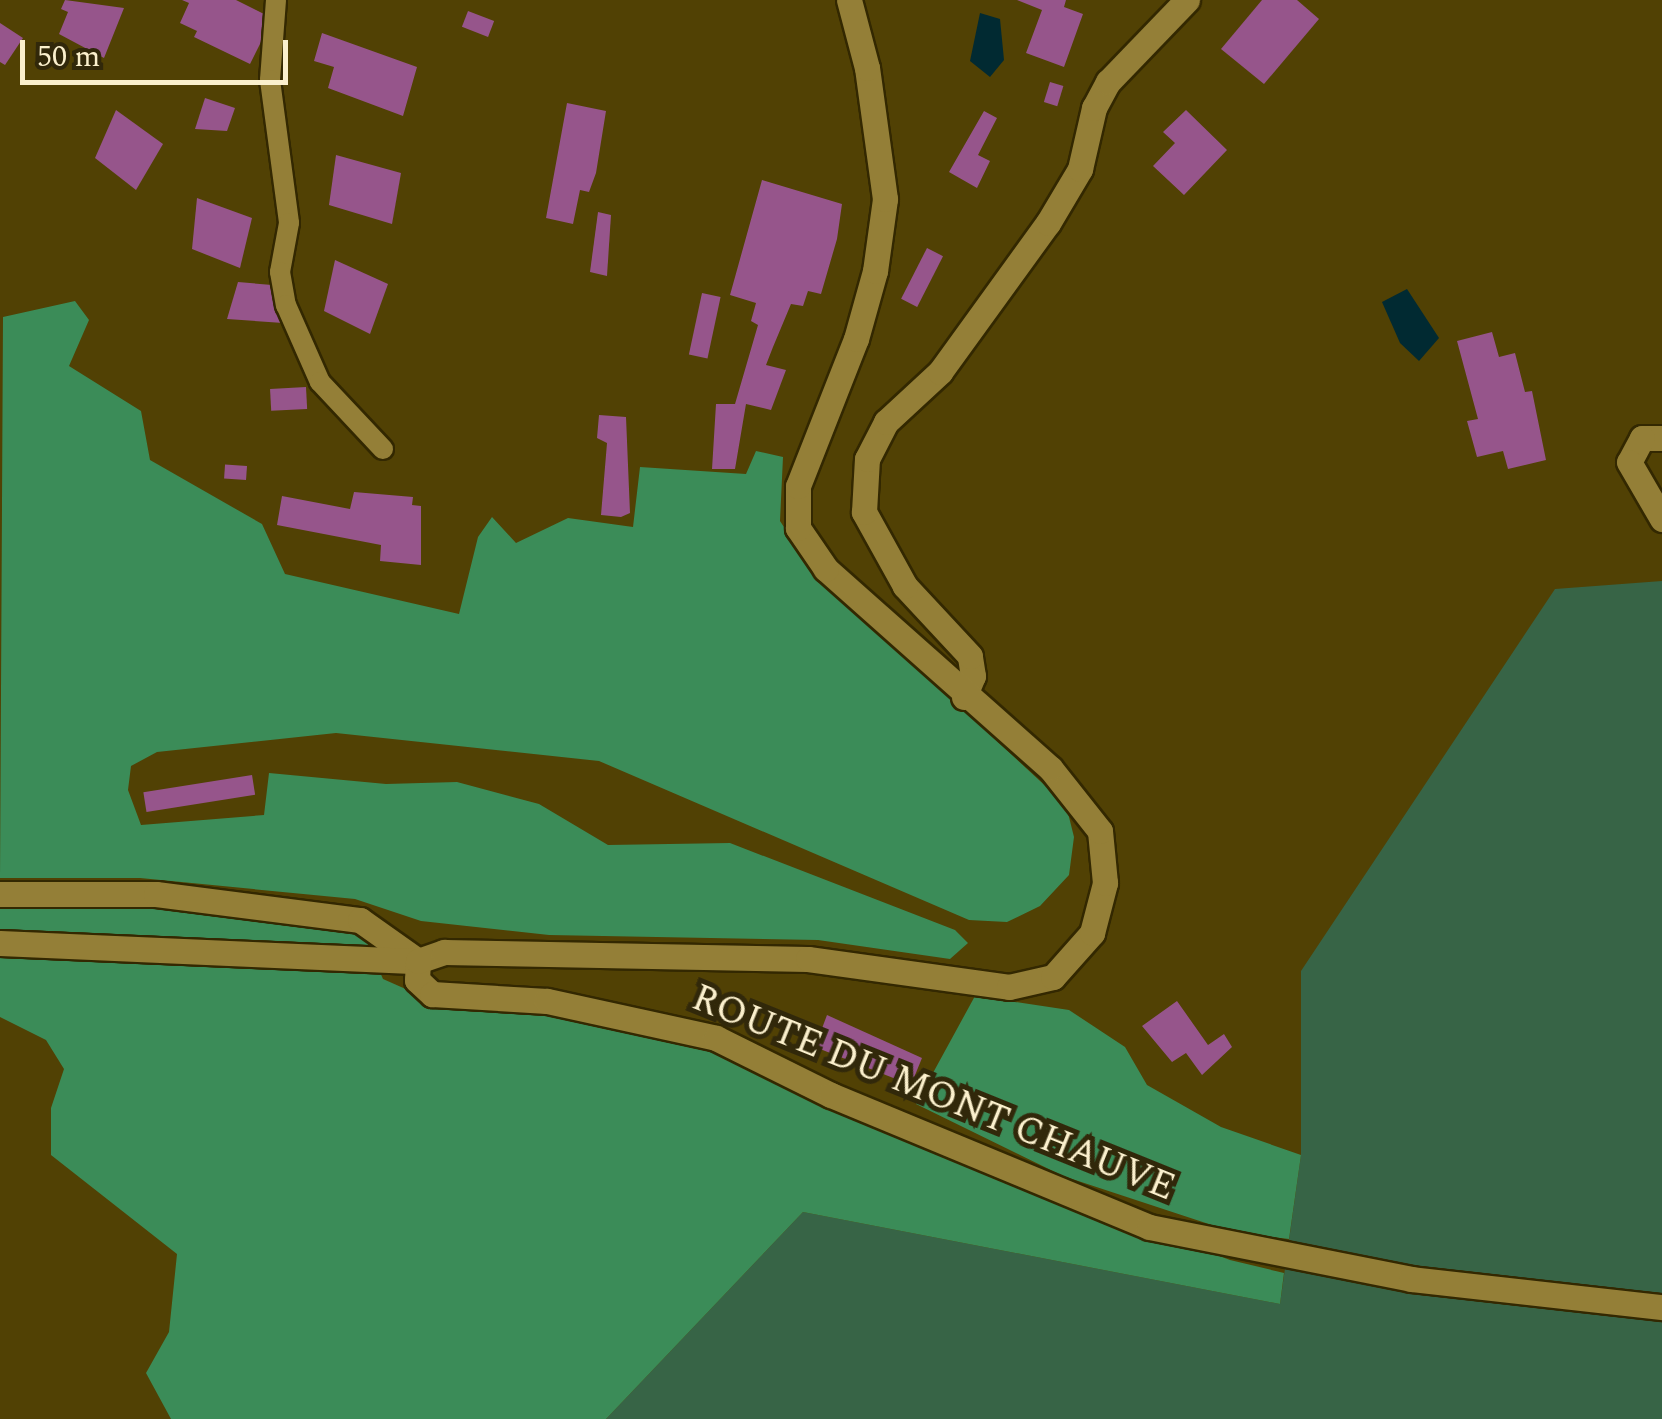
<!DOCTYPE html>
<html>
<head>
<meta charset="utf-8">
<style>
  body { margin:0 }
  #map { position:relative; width:1662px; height:1419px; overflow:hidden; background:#514104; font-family:Spectral,serif }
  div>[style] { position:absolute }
  .green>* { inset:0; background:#376446 }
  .forest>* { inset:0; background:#3b8c58 }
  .water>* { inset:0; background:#012a32 }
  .building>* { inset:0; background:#96558b; transform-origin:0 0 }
  .roads { filter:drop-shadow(2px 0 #332801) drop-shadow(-2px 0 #332801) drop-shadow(0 2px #332801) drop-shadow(0 -2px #332801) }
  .lane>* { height:20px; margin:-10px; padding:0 10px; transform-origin:10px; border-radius:10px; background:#947f37 }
  .street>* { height:25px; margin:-12.5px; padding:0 12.5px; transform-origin:12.5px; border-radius:12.5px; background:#947f37 }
  .secondary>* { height:25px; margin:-12.5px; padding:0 12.5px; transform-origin:12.5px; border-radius:12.5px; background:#947f37 }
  span { translate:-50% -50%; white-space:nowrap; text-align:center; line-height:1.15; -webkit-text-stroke:10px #31280a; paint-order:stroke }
  .street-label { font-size:38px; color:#fbf0cd }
  .scale { position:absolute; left:20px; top:40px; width:268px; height:45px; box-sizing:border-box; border:5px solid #fbf0cd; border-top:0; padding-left:12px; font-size:30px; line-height:35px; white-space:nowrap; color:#fbf0cd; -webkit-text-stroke:8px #31280a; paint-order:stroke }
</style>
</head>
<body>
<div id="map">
  <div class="green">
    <i style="clip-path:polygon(1662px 581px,1662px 1419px,606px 1419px,803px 1212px,1280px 1304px,1301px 1155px,1301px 971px,1555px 589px)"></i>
  </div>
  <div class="forest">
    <i style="clip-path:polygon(75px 301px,89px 320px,69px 366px,141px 411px,150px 460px,262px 524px,285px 574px,459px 614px,478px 537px,492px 517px,516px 543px,568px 518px,633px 527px,640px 467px,746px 474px,756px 451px,783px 457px,780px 521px,813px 571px,1066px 805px,1074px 837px,1069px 875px,1040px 906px,1007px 922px,969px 920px,599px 761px,336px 733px,157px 752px,131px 766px,128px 790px,141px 825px,264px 815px,269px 773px,386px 784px,457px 782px,539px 804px,608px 845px,730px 843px,955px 930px,968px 943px,950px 959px,818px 940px,549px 935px,421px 921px,355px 899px,140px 878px,0 878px,3px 317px)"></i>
    <i style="clip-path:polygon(0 904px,179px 907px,362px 931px,383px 979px,426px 998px,590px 1013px,700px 1043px,846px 1115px,1230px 1260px,1284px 1273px,1280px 1304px,803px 1212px,606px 1419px,171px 1419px,146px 1373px,169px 1332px,177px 1254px,51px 1155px,51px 1108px,64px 1069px,46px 1040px,0 1017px)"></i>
    <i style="clip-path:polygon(975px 996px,1069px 1010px,1125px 1047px,1147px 1085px,1221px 1127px,1301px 1155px,1289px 1239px,1233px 1232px,1063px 1176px,916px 1104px)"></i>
  </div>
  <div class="water">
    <i style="clip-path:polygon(980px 13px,1000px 19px,1004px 60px,990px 77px,970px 61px)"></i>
    <i style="clip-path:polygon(1407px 289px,1439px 338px,1419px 361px,1400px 343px,1382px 302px)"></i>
  </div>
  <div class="building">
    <i style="clip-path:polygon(65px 0,124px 8px,104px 58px,59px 34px,68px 12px,61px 9px)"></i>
    <i style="clip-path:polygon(182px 0,236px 0,264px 14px,264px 36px,250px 64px,194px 37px,197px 31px,180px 23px,189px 3px)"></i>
    <i style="clip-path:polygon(1017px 0,1066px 0,1064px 7px,1083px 14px,1064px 67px,1026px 53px,1042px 10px)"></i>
    <i style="clip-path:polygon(1262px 0,1297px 0,1319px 19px,1264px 84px,1221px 49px)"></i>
    <i style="left:468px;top:11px;width:28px;height:17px;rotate:21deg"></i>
    <i style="clip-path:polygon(0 23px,23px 38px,5px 65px,0 62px)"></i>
    <i style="clip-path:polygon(322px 33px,417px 67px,403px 116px,328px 88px,334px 67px,314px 61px)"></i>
    <i style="left:1050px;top:82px;width:14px;height:21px;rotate:17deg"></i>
    <i style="clip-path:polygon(205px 98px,235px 108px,227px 131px,195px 129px)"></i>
    <i style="clip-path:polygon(567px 103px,606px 111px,596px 173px,589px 192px,580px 190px,573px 224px,546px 218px)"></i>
    <i style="clip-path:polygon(116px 110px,163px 144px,136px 190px,95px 158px)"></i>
    <i style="clip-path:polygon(1186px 110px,1227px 150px,1184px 195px,1153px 166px,1175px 143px,1163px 132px)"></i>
    <i style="clip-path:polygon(984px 111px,997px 118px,978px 155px,990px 161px,977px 188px,949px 172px)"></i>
    <i style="clip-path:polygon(336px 155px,401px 173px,392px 224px,329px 205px)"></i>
    <i style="clip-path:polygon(762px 180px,842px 204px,837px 239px,821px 294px,808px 291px,803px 306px,791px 304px,773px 347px,766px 365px,786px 370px,771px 410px,746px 404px,735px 469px,712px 469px,716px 404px,735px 404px,758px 325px,751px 321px,756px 303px,730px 295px)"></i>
    <i style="clip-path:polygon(197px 198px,252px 218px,240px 268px,192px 249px)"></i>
    <i style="clip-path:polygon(598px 212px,611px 215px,607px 276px,590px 272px)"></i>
    <i style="left:927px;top:248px;width:18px;height:57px;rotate:27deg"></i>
    <i style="clip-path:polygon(335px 260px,388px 284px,370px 334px,324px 311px)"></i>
    <i style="clip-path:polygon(238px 282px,272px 285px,283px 323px,227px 319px)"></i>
    <i style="left:702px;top:293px;width:19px;height:63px;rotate:12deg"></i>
    <i style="clip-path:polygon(1492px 332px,1499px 357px,1515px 353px,1525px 392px,1532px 391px,1546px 460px,1508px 469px,1503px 451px,1477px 457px,1467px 421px,1478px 419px,1457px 341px)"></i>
    <i style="left:306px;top:387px;width:22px;height:36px;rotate:87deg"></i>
    <i style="clip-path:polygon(599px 415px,626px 417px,630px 513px,621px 517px,601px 515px,607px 443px,597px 438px)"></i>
    <i style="left:247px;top:466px;width:14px;height:22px;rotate:94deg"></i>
    <i style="clip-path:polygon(354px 492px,413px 497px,412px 505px,421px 506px,421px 565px,380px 561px,381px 545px,277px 525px,282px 496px,350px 509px)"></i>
    <i style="left:252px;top:775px;width:20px;height:110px;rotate:81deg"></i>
    <i style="clip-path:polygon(1177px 1001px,1208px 1045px,1224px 1034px,1232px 1047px,1202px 1075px,1186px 1053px,1172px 1062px,1142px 1026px)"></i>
    <i style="clip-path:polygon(827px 1015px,922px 1058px,911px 1085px,815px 1047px)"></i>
  </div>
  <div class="roads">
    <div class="lane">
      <i style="left:276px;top:0;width:80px;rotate:94.3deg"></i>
      <i style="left:270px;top:80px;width:144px;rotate:82.4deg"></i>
      <i style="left:289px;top:223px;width:50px;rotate:100.4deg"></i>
      <i style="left:280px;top:272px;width:34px;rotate:80deg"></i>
      <i style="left:286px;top:305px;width:84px;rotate:66.2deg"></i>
      <i style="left:320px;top:382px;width:92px;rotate:46.8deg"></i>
    </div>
    <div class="street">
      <i style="left:1662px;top:438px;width:20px;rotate:180deg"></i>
      <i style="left:1642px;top:438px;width:27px;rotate:118deg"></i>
      <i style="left:1629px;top:462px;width:66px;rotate:59.9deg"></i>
      <i style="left:964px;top:697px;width:23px;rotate:-67deg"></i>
      <i style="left:973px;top:676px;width:20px;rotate:-99deg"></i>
      <i style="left:970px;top:656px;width:96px;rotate:-132.9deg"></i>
      <i style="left:905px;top:586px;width:85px;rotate:-119deg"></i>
      <i style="left:864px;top:512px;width:53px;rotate:-86.8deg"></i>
      <i style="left:867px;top:459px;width:42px;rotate:-62.8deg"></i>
      <i style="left:886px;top:422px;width:74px;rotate:-42.8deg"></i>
      <i style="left:940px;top:372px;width:184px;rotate:-54.1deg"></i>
      <i style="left:1048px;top:223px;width:63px;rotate:-59.3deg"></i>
      <i style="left:1080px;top:169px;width:63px;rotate:-77.1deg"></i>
      <i style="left:1094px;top:108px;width:30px;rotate:-62deg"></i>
      <i style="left:1108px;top:82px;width:114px;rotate:-46.1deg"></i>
      <i style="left:0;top:894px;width:156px"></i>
      <i style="left:156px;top:894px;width:206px;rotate:7.3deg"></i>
      <i style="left:360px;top:920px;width:71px;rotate:35.3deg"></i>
      <i style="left:0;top:943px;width:418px;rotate:2.5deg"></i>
      <i style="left:418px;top:961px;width:19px;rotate:93deg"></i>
      <i style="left:417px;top:980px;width:21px;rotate:43deg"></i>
      <i style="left:432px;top:994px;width:115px;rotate:3.5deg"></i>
      <i style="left:547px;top:1001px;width:173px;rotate:12.3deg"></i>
      <i style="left:716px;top:1038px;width:128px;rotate:26.4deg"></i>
      <i style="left:831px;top:1095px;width:344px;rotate:22.5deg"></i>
      <i style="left:1149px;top:1227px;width:267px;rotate:11.2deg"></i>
      <i style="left:1411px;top:1279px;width:253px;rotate:6.4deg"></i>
    </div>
    <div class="secondary">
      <i style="left:418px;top:961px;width:28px;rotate:-19deg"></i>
      <i style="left:444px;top:952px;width:364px;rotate:1.1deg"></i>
      <i style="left:808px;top:959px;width:203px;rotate:7.9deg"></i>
      <i style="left:1009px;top:987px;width:45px;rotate:-12.8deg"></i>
      <i style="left:1053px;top:977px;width:59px;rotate:-48.4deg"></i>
      <i style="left:1092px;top:933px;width:52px;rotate:-75.4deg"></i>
      <i style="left:1105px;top:883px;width:52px;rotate:-95.5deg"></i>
      <i style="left:1100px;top:831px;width:80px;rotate:-128.4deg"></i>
      <i style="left:1050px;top:768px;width:300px;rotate:-138.4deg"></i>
      <i style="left:826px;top:569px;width:50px;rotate:-124.3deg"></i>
      <i style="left:798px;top:528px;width:42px;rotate:-90deg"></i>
      <i style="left:798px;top:486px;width:158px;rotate:-68.5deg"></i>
      <i style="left:856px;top:339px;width:71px;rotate:-74.4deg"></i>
      <i style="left:875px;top:271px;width:73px;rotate:-82.1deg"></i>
      <i style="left:885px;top:199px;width:132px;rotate:-97.8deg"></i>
      <i style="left:867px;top:68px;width:70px;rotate:-104.8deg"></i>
    </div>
  </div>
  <div class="street-label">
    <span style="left:933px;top:1094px;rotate:22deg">ROUTE DU MONT CHAUVE</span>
  </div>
  <div class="scale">50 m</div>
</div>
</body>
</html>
